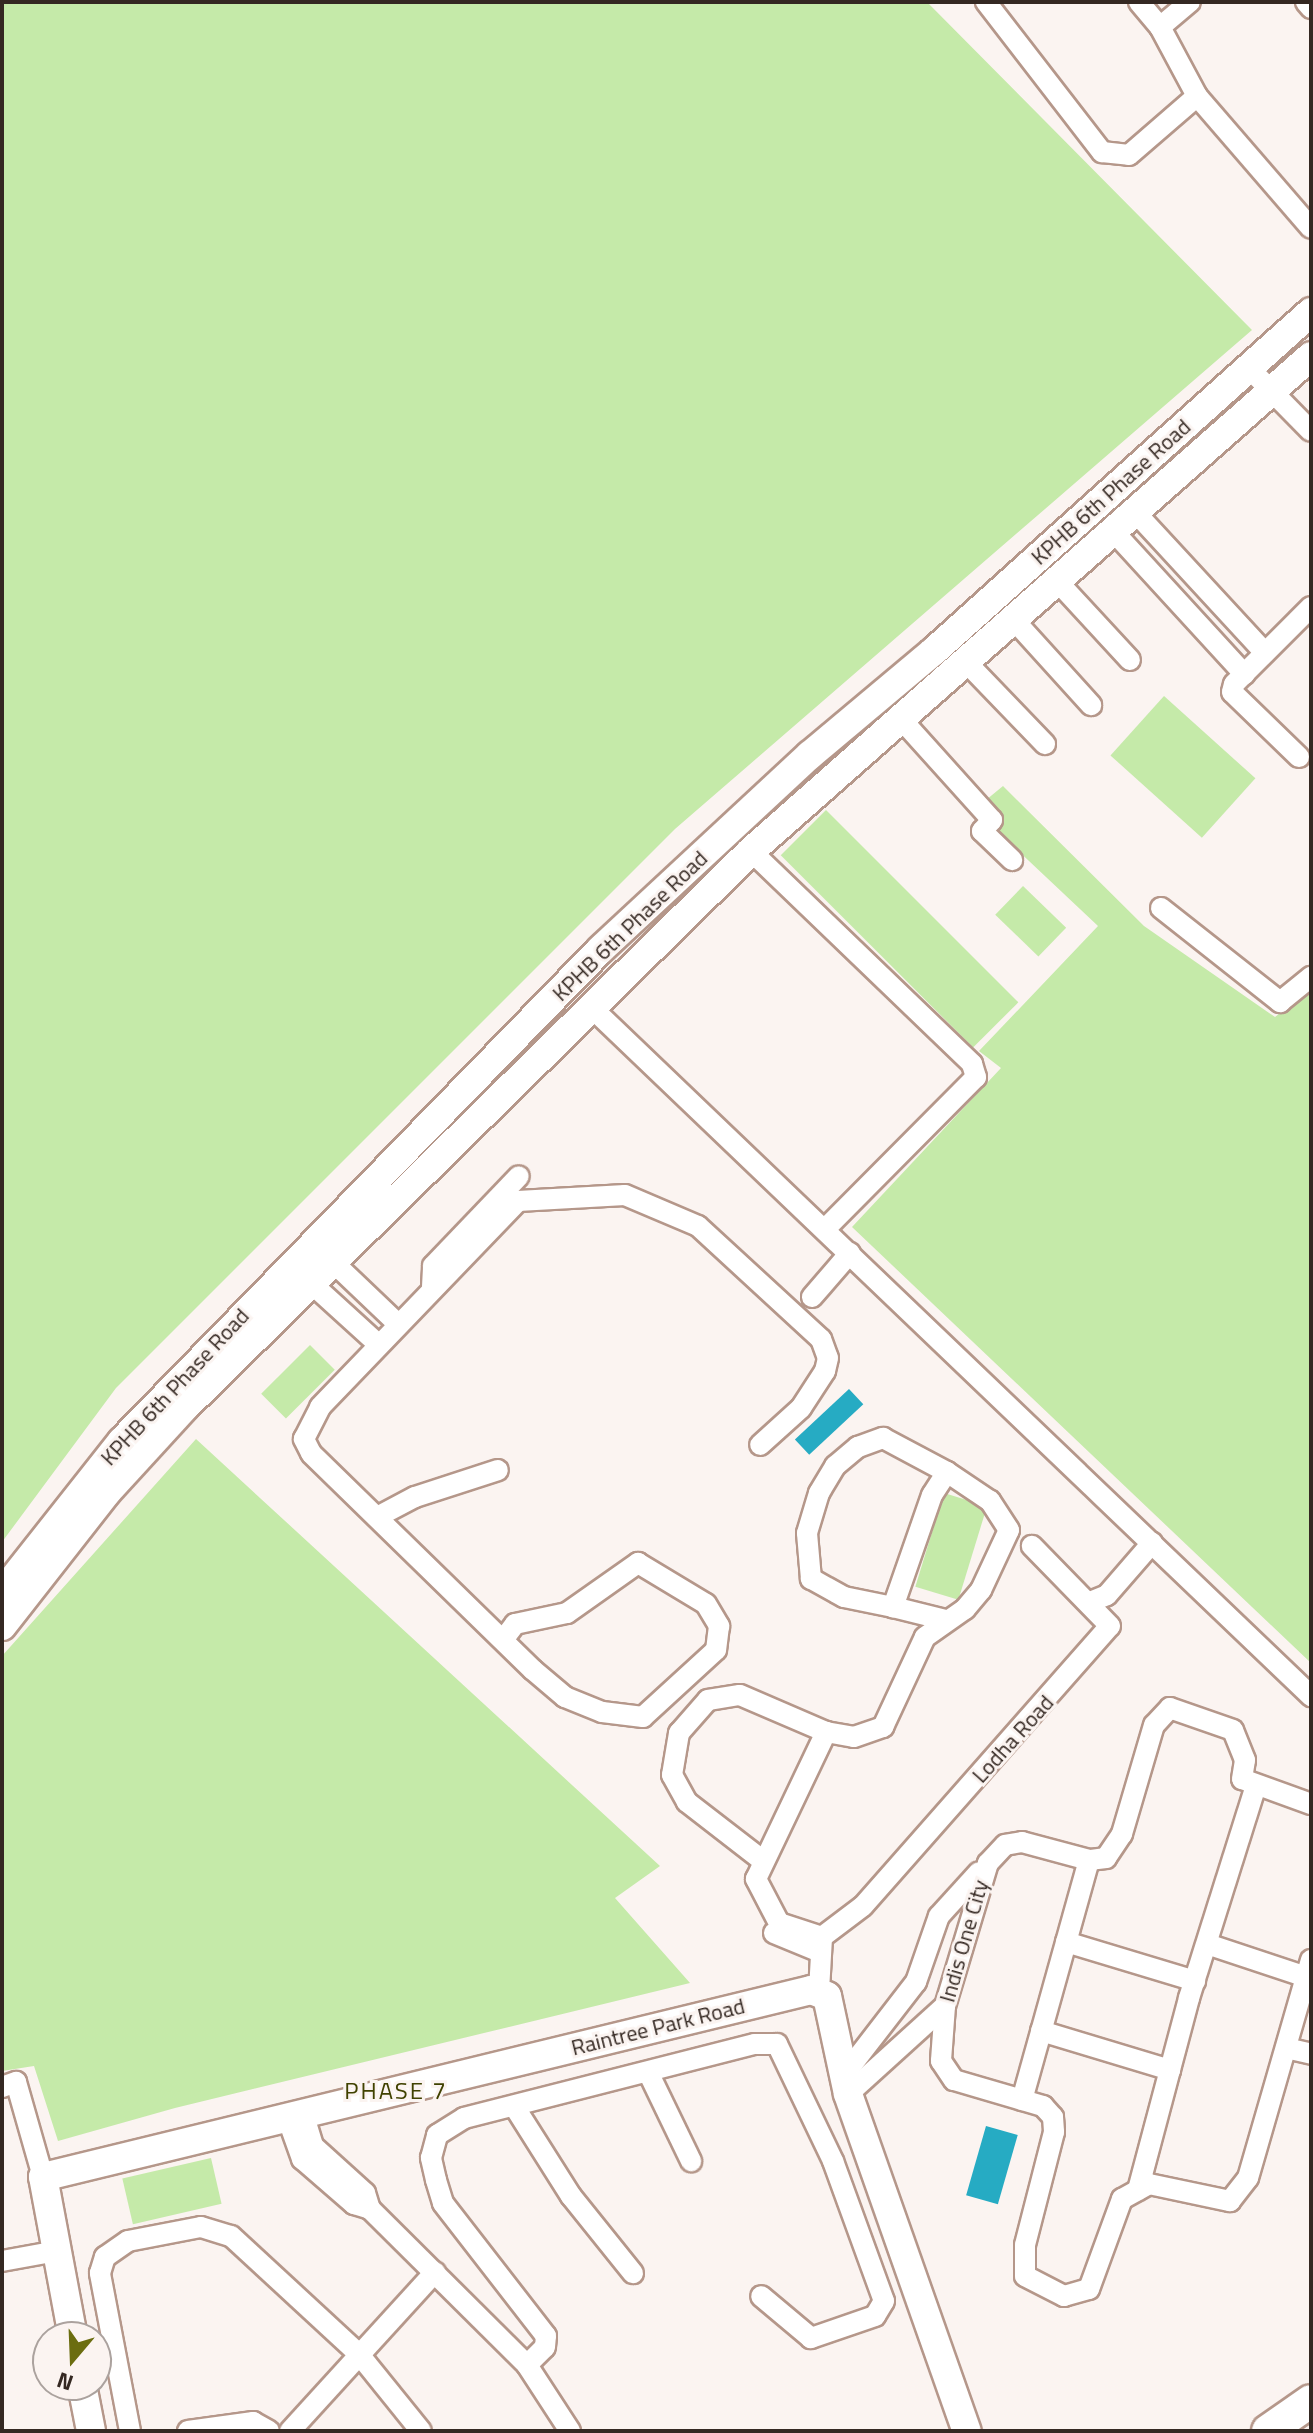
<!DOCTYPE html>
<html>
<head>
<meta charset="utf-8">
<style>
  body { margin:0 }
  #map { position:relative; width:1313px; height:2433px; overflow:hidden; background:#fbf4f1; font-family:"Titillium Web",sans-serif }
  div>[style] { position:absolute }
  .green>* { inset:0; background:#c5eaa9; transform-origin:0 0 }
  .water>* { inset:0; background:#26abc3; transform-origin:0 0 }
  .roads { filter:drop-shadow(2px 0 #b5978a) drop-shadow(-2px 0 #b5978a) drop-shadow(0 2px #b5978a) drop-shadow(0 -2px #b5978a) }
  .street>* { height:20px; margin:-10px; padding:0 10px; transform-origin:10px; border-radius:10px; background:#fff }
  .secondary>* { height:28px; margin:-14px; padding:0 14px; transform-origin:14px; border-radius:14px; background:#fff }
  .primary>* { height:32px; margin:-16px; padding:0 16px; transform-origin:16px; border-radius:16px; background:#fff }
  span { translate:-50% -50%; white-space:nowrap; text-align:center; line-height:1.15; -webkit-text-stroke:6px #fbf4f1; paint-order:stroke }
  .street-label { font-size:22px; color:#342822 }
  .neighbourhood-label { font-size:24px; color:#404201; letter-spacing:2px }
  .frame { position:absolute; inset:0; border:4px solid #342822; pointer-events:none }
  .north { position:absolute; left:32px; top:2321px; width:80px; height:80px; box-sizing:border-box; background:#fbf4f1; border:2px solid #aba29e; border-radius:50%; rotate:199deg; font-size:22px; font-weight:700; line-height:32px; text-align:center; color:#342822 }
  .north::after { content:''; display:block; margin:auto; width:28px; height:36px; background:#6b6d10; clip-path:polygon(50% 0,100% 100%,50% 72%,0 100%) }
</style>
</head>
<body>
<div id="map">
  <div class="green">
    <i style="clip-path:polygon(2px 2px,927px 2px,1252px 330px,675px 829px,116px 1388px,2px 1542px)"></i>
    <i style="left:1164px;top:696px;width:123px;height:80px;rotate:42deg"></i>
    <i style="clip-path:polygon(1003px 786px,1144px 926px,1275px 1017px,1311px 989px,1311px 1663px,852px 1227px,1001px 1068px,979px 1051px,1098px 926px,995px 829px,1003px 817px,986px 800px)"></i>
    <i style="left:826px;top:810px;width:272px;height:64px;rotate:45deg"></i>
    <i style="left:1023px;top:886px;width:60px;height:40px;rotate:44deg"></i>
    <i style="left:310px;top:1345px;width:35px;height:69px;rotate:45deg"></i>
    <i style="clip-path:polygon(196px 1439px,660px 1866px,615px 1898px,690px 1983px,175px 2108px,58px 2141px,34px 2066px,2px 2071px,2px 1656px)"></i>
    <i style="left:944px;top:1493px;width:45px;height:98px;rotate:17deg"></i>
    <i style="left:211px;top:2158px;width:47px;height:91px;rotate:77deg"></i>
  </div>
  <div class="water">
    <i style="left:849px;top:1389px;width:21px;height:74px;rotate:47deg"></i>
    <i style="left:986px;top:2126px;width:33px;height:72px;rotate:16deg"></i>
  </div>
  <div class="roads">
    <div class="street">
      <i style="left:986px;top:2px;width:190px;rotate:52.3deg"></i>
      <i style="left:1102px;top:152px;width:27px;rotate:6deg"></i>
      <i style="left:1129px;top:155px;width:90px;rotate:-40.9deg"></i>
      <i style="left:1139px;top:2px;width:33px;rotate:50deg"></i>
      <i style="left:1160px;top:27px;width:78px;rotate:61.8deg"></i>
      <i style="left:1197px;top:96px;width:174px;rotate:49.2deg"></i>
      <i style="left:1306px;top:2px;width:8px;rotate:50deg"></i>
      <i style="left:1160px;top:27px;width:39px;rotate:-40deg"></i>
      <i style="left:1249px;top:368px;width:88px;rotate:45.5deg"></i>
      <i style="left:1136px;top:513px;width:190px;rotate:47.3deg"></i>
      <i style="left:1114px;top:532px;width:193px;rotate:47.5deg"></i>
      <i style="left:1058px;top:582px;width:106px;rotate:47.3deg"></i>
      <i style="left:1014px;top:620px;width:115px;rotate:47.8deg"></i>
      <i style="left:966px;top:662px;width:114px;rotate:46.1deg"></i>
      <i style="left:901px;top:719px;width:136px;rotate:48deg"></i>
      <i style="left:992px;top:820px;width:15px;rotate:132deg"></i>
      <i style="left:982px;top:831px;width:42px;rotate:44deg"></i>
      <i style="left:1299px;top:757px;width:93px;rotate:-135.9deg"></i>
      <i style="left:1232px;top:692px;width:8px;rotate:-76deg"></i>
      <i style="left:1234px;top:684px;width:109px;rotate:-45deg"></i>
      <i style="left:751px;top:851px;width:307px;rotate:43.9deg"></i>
      <i style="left:972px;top:1064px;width:14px;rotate:73deg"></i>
      <i style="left:976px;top:1077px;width:214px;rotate:134.8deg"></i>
      <i style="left:1161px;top:908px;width:152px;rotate:38.3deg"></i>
      <i style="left:1280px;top:1002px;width:40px;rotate:-39deg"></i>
      <i style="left:591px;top:1007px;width:997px;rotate:43.74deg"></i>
      <i style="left:334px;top:1263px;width:88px;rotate:43.6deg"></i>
      <i style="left:312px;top:1284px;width:89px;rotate:42.3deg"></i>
      <i style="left:432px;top:1287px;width:21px;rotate:-87deg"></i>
      <i style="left:433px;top:1266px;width:124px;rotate:-46.3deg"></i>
      <i style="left:812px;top:1297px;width:58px;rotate:-49.2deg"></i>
      <i style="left:377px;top:1517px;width:43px;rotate:-27.8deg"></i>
      <i style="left:415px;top:1497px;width:87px;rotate:-18deg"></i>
      <i style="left:1090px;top:1602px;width:18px;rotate:-22deg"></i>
      <i style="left:1107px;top:1595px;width:69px;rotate:-49.1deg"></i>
      <i style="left:893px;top:1607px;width:50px;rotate:-168.5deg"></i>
      <i style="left:844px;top:1597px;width:38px;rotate:-151deg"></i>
      <i style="left:811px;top:1579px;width:46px;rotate:-95deg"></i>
      <i style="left:807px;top:1533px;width:42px;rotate:-73.3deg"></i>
      <i style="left:819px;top:1493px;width:31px;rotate:-59deg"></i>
      <i style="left:835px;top:1466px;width:30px;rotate:-40deg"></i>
      <i style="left:858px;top:1447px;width:27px;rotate:-20deg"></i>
      <i style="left:883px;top:1438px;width:72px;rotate:28deg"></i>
      <i style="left:503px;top:1640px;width:20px;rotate:-53deg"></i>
      <i style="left:515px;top:1624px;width:53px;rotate:-11.9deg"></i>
      <i style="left:567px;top:1613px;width:87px;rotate:-35.2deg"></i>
      <i style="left:638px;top:1563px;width:79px;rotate:31.1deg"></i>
      <i style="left:706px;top:1604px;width:26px;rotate:59deg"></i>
      <i style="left:719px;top:1626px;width:24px;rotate:97deg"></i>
      <i style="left:716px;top:1650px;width:99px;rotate:137.5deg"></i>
      <i style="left:643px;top:1717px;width:41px;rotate:-173deg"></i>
      <i style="left:602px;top:1712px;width:40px;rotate:-158deg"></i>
      <i style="left:565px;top:1697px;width:42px;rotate:-139.8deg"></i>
      <i style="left:533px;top:1670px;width:310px;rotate:-135.7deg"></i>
      <i style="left:311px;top:1453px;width:16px;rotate:-117deg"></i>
      <i style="left:304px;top:1439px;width:36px;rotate:-63deg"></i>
      <i style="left:320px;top:1407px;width:286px;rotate:-46.1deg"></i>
      <i style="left:518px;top:1201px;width:107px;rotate:-3.2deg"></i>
      <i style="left:625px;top:1195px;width:79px;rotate:23deg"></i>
      <i style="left:698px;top:1226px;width:167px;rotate:42.6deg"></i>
      <i style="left:821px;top:1339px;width:20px;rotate:70deg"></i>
      <i style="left:828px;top:1358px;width:13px;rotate:103deg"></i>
      <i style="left:825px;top:1371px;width:44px;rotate:123deg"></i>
      <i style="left:801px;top:1408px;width:55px;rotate:137.9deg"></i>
      <i style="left:1311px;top:1804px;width:73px;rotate:-160.1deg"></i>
      <i style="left:1242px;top:1779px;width:19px;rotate:-81deg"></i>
      <i style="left:1245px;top:1760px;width:32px;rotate:-112deg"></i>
      <i style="left:1233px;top:1730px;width:67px;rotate:-160.8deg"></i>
      <i style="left:1170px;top:1708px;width:23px;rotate:133deg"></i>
      <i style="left:1154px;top:1725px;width:114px;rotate:106.4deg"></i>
      <i style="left:1122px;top:1834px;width:29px;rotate:124deg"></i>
      <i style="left:1106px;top:1858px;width:17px;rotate:173deg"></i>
      <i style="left:1089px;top:1860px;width:69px;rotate:-165deg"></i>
      <i style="left:1022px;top:1842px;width:17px;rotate:170deg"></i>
      <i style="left:1005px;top:1845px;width:25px;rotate:133deg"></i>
      <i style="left:988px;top:1863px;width:149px;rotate:106.7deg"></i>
      <i style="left:945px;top:2006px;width:55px;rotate:94.2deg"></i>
      <i style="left:941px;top:2061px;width:23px;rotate:56deg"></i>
      <i style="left:954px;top:2080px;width:93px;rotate:16.3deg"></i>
      <i style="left:1043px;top:2106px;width:15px;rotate:48deg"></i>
      <i style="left:1053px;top:2117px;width:15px;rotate:86deg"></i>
      <i style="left:1054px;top:2132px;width:117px;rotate:104.4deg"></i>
      <i style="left:1025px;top:2245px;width:31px;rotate:90deg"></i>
      <i style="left:1025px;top:2276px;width:44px;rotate:27.1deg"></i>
      <i style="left:1064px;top:2296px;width:26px;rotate:-16deg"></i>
      <i style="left:1089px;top:2289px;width:96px;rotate:-69.9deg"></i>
      <i style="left:1122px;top:2199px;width:31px;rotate:-29deg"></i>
      <i style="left:1149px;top:2184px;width:83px;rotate:11.9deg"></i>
      <i style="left:1230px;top:2201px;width:29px;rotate:-52deg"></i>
      <i style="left:1248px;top:2178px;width:227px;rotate:-73.9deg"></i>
      <i style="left:762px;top:1860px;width:95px;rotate:-142.3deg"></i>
      <i style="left:687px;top:1802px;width:31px;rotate:-119deg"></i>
      <i style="left:672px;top:1775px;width:43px;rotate:-80.5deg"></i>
      <i style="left:679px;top:1733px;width:44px;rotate:-48.7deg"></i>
      <i style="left:708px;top:1700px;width:32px;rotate:-9deg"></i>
      <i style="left:740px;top:1695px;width:94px;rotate:23.3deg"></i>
      <i style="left:774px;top:1933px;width:50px;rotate:22.4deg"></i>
      <i style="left:822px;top:1937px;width:45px;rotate:-162deg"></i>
      <i style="left:779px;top:1923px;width:50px;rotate:-117.6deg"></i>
      <i style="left:756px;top:1879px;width:163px;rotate:-64.5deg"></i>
      <i style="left:826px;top:1732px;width:28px;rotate:10deg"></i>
      <i style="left:854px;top:1737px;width:31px;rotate:-19deg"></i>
      <i style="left:883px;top:1727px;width:99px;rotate:-65deg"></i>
      <i style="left:925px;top:1637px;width:49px;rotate:-35deg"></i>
      <i style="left:965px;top:1609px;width:25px;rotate:-50deg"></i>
      <i style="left:981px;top:1590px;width:66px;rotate:-65deg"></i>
      <i style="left:1009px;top:1530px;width:35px;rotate:-123deg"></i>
      <i style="left:990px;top:1501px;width:52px;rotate:-146deg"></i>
      <i style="left:947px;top:1472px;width:27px;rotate:123deg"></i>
      <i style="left:932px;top:1495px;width:119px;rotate:109.2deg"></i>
      <i style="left:893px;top:1607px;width:54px;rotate:14deg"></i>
      <i style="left:1066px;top:1942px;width:135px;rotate:16.8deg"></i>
      <i style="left:1207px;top:1944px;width:104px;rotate:18.4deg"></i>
      <i style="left:819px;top:1991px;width:54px;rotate:-86.8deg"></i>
      <i style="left:822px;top:1937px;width:51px;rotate:-37.1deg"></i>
      <i style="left:863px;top:1906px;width:373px;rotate:-48.6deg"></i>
      <i style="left:1110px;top:1626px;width:112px;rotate:-134.3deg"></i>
      <i style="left:1041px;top:2031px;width:135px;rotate:16.8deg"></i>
      <i style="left:1286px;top:2048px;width:26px;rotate:13deg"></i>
      <i style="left:649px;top:2074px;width:97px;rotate:64.2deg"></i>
      <i style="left:844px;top:2075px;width:118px;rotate:-52.3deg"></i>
      <i style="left:916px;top:1982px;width:70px;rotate:-70.8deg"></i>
      <i style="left:939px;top:1916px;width:59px;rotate:-47.7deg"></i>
      <i style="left:2px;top:2087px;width:15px;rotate:-20deg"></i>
      <i style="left:16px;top:2082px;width:99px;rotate:74.1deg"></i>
      <i style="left:848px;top:2094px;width:131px;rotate:-42.2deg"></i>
      <i style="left:1022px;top:2100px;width:249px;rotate:-74.4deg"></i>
      <i style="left:514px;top:2106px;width:107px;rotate:57.7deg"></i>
      <i style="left:571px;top:2196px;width:99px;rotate:51.2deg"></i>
      <i style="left:303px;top:2113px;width:34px;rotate:73deg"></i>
      <i style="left:313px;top:2146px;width:70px;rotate:42.1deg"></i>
      <i style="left:365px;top:2193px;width:17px;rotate:73deg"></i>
      <i style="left:287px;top:2117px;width:45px;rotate:70.3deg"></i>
      <i style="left:302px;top:2159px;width:69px;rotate:40.9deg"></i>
      <i style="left:354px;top:2204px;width:17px;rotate:17deg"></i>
      <i style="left:370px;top:2209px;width:221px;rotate:44.8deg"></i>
      <i style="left:527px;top:2365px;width:79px;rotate:56.9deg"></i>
      <i style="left:1138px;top:2190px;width:199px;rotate:-75.1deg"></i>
      <i style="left:1189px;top:1998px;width:223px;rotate:-72.5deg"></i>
      <i style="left:2px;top:2261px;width:56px;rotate:-10.3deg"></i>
      <i style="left:527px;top:2365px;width:25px;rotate:-45deg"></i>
      <i style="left:545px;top:2347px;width:11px;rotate:-85deg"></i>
      <i style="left:546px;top:2336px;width:168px;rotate:-127.8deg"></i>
      <i style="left:443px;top:2203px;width:24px;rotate:-107deg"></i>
      <i style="left:436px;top:2180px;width:23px;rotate:-103deg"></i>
      <i style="left:431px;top:2158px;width:24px;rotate:-75deg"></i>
      <i style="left:437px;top:2135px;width:32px;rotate:-32deg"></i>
      <i style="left:464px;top:2118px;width:300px;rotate:-14.3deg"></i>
      <i style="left:755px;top:2044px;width:22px"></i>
      <i style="left:777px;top:2044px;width:130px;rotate:64.4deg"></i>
      <i style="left:833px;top:2161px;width:149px;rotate:70deg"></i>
      <i style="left:884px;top:2301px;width:17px;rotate:121deg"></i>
      <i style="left:875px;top:2316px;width:68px;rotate:161deg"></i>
      <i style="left:811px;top:2338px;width:65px;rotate:-140deg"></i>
      <i style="left:130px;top:2431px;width:161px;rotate:-100.8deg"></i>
      <i style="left:100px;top:2273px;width:17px;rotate:-73deg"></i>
      <i style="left:105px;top:2257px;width:28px;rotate:-35deg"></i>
      <i style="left:128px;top:2241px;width:74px;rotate:-10.9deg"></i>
      <i style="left:201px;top:2227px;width:31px;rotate:17deg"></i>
      <i style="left:231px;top:2236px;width:173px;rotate:42.7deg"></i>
      <i style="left:358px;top:2353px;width:100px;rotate:51.1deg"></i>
      <i style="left:188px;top:2431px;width:66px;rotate:-7.9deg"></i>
      <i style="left:253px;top:2422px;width:18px;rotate:29deg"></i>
      <i style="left:290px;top:2431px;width:215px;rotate:-47.6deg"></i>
    </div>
    <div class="secondary">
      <i style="left:2px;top:1593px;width:194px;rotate:-51.7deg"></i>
      <i style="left:122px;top:1441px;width:687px;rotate:-45.77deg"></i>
      <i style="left:601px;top:949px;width:285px;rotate:-42.9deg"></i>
      <i style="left:810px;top:755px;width:162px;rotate:-40deg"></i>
      <i style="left:934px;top:651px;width:507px;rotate:-41.96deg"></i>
      <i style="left:2px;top:1626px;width:170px;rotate:-51.9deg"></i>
      <i style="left:107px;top:1492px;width:115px;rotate:-47.5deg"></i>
      <i style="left:185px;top:1407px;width:793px;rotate:-44.49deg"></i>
      <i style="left:751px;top:851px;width:747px;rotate:-41.47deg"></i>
      <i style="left:73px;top:2337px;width:163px;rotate:-100.6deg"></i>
      <i style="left:43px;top:2177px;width:790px;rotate:-13.68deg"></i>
      <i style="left:811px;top:1990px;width:17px;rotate:21deg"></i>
      <i style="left:827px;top:1996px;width:100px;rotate:77.9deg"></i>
      <i style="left:848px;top:2094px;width:357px;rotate:70.6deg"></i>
      <i style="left:82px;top:2385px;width:47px;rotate:78.9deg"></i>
    </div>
    <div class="primary">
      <i style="left:1268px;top:2431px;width:52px;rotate:-34.9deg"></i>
    </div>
  </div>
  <div class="street-label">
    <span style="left:1111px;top:492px;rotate:-42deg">KPHB 6th Phase Road</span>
    <span style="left:630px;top:926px;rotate:-44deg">KPHB 6th Phase Road</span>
    <span style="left:175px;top:1387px;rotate:-47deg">KPHB 6th Phase Road</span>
    <span style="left:1013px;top:1739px;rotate:-48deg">Lodha Road</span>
    <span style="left:964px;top:1941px;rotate:-74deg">Indis One City</span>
    <span style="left:658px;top:2027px;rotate:-14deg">Raintree Park Road</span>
  </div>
  <div class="neighbourhood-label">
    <span style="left:396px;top:2091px">PHASE 7</span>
  </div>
  <div class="frame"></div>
  <div class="north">N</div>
</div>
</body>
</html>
